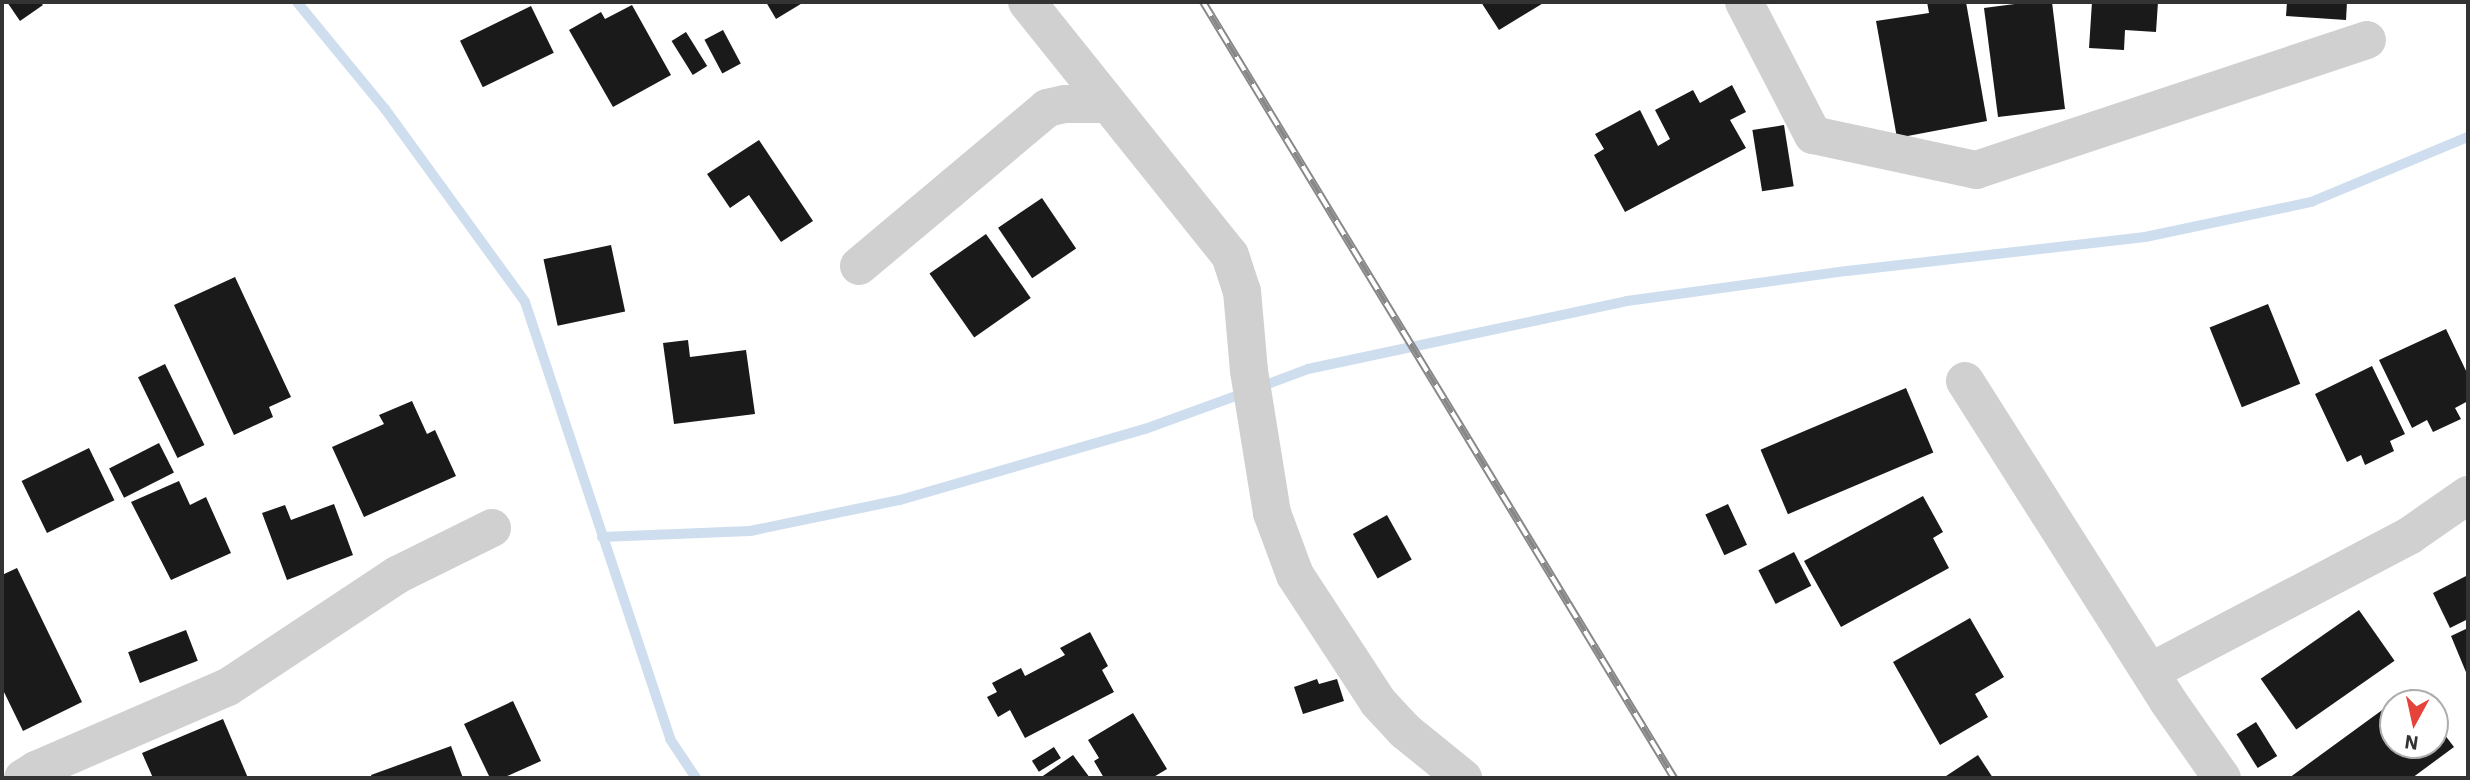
<!DOCTYPE html>
<html>
<head>
<meta charset="utf-8">
<style>
  body { margin:0 }
  #map { position:relative; width:2470px; height:780px; overflow:hidden; background:#fff; font-family:"IBM Plex Sans",sans-serif }
  div>[style] { position:absolute }
  .stream>* { height:10px; margin:-5px; padding:0 5px; transform-origin:5px; border-radius:5px; background:#cfdeee }
  .building>* { inset:0; background:#1a1a1a; transform-origin:0 0 }
  .street>* { height:38px; margin:-19px; padding:0 19px; transform-origin:19px; border-radius:19px; background:#d0d0d0 }
  .rail>* { height:8px; margin-top:-4px; transform-origin:0; background:repeating-linear-gradient(90deg,#fff 0 16px,#888 0 32px); box-sizing:border-box; border-block:2px solid #888 }
  span { translate:-50% -50%; white-space:nowrap; text-align:center; line-height:1.15; -webkit-text-stroke:7px #fff; paint-order:stroke }
  .frame { position:absolute; inset:0; border:4px solid #333; pointer-events:none }
  .north { position:absolute; left:2379px; top:689px; width:70px; height:70px; box-sizing:border-box; background:#fff; border:2px solid #adadad; border-radius:50%; rotate:188deg; font-size:19px; font-weight:700; line-height:28px; text-align:center; color:#333 }
  .north::after { content:''; display:block; margin:auto; width:24px; height:32px; background:#e54239; clip-path:polygon(50% 0,100% 100%,50% 72%,0 100%) }
</style>
</head>
<body>
<div id="map">
  <div class="stream">
    <i style="left:297px;top:2px;width:139px;rotate:50.6deg"></i>
    <i style="left:385px;top:109px;width:238px;rotate:54deg"></i>
    <i style="left:525px;top:302px;width:460px;rotate:71.6deg"></i>
    <i style="left:670px;top:739px;width:47px;rotate:56.3deg"></i>
    <i style="left:1260px;top:387px;width:51px;rotate:-20.6deg"></i>
    <i style="left:1308px;top:369px;width:326px;rotate:-12deg"></i>
    <i style="left:1627px;top:301px;width:222px;rotate:-7.8deg"></i>
    <i style="left:1847px;top:271px;width:300px;rotate:-6.5deg"></i>
    <i style="left:2145px;top:237px;width:170px;rotate:-11.9deg"></i>
    <i style="left:2311px;top:202px;width:170px;rotate:-22.5deg"></i>
    <i style="left:602px;top:537px;width:148px;rotate:-2.3deg"></i>
    <i style="left:750px;top:531px;width:153px;rotate:-11.7deg"></i>
    <i style="left:900px;top:500px;width:255px;rotate:-16.2deg"></i>
    <i style="left:1145px;top:429px;width:105px;rotate:-20deg"></i>
  </div>
  <div class="building">
    <i style="clip-path:polygon(7px 2px,40px 2px,43px 5px,20px 21px)"></i>
    <i style="clip-path:polygon(766px 2px,804px 2px,776px 19px)"></i>
    <i style="clip-path:polygon(1481px 2px,1545px 2px,1499px 30px)"></i>
    <i style="clip-path:polygon(1927px 2px,1966px 2px,1987px 121px,1897px 138px,1876px 21px,1929px 13px)"></i>
    <i style="clip-path:polygon(2030px 2px,2052px 2px,2065px 109px,1998px 117px,1984px 8px)"></i>
    <i style="clip-path:polygon(2092px 2px,2158px 2px,2156px 32px,2125px 30px,2124px 50px,2089px 48px)"></i>
    <i style="clip-path:polygon(2287px 2px,2347px 2px,2346px 20px,2286px 16px)"></i>
    <i style="clip-path:polygon(632px 5px,671px 75px,613px 107px,569px 30px,601px 12px,605px 19px)"></i>
    <i style="left:531px;top:6px;width:52px;height:79px;rotate:64deg"></i>
    <i style="left:723px;top:30px;width:38px;height:21px;rotate:62deg"></i>
    <i style="left:686px;top:32px;width:40px;height:17px;rotate:58deg"></i>
    <i style="clip-path:polygon(1732px 85px,1746px 112px,1730px 120px,1746px 148px,1625px 212px,1594px 155px,1604px 149px,1595px 134px,1640px 110px,1658px 146px,1670px 139px,1655px 110px,1693px 90px,1700px 103px)"></i>
    <i style="left:1784px;top:125px;width:62px;height:32px;rotate:81deg"></i>
    <i style="clip-path:polygon(759px 140px,813px 221px,781px 242px,749px 195px,730px 208px,707px 174px)"></i>
    <i style="left:1042px;top:198px;width:61px;height:53px;rotate:56deg"></i>
    <i style="left:986px;top:234px;width:78px;height:69px;rotate:55deg"></i>
    <i style="left:611px;top:245px;width:68px;height:69px;rotate:78deg"></i>
    <i style="clip-path:polygon(235px 277px,291px 397px,269px 407px,273px 417px,234px 435px,174px 305px)"></i>
    <i style="left:2268px;top:304px;width:86px;height:63px;rotate:68deg"></i>
    <i style="clip-path:polygon(2446px 329px,2468px 375px,2468px 401px,2455px 408px,2461px 419px,2433px 432px,2427px 420px,2412px 428px,2379px 360px)"></i>
    <i style="clip-path:polygon(688px 340px,690px 357px,746px 350px,755px 414px,674px 424px,663px 343px)"></i>
    <i style="left:165px;top:364px;width:90px;height:30px;rotate:64deg"></i>
    <i style="clip-path:polygon(2372px 366px,2405px 434px,2390px 441px,2394px 451px,2365px 465px,2361px 455px,2347px 462px,2315px 394px)"></i>
    <i style="left:1906px;top:388px;width:70px;height:158px;rotate:67deg"></i>
    <i style="clip-path:polygon(412px 401px,427px 434px,435px 430px,456px 476px,364px 517px,332px 447px,384px 424px,379px 415px)"></i>
    <i style="left:159px;top:443px;width:33px;height:56px;rotate:63deg"></i>
    <i style="left:89px;top:448px;width:58px;height:75px;rotate:64deg"></i>
    <i style="clip-path:polygon(179px 481px,190px 505px,206px 497px,231px 553px,171px 580px,131px 502px)"></i>
    <i style="clip-path:polygon(1923px 496px,1943px 532px,1933px 538px,1949px 568px,1841px 627px,1804px 561px)"></i>
    <i style="clip-path:polygon(334px 504px,353px 555px,287px 580px,262px 513px,285px 505px,291px 520px)"></i>
    <i style="left:1728px;top:504px;width:45px;height:25px;rotate:65deg"></i>
    <i style="left:1387px;top:515px;width:51px;height:39px;rotate:61deg"></i>
    <i style="left:1794px;top:552px;width:38px;height:40px;rotate:63deg"></i>
    <i style="clip-path:polygon(17px 568px,82px 702px,23px 731px,2px 688px,2px 575px)"></i>
    <i style="clip-path:polygon(2468px 575px,2468px 619px,2450px 628px,2433px 593px)"></i>
    <i style="left:2359px;top:610px;width:62px;height:120px;rotate:55deg"></i>
    <i style="clip-path:polygon(1970px 618px,2004px 677px,1975px 694px,1988px 717px,1940px 745px,1893px 662px)"></i>
    <i style="clip-path:polygon(2468px 628px,2468px 677px,2451px 636px)"></i>
    <i style="left:186px;top:630px;width:33px;height:62px;rotate:69deg"></i>
    <i style="clip-path:polygon(1090px 632px,1108px 666px,1102px 670px,1114px 692px,1025px 738px,1010px 710px,998px 717px,987px 697px,997px 692px,992px 683px,1021px 668px,1025px 676px,1065px 655px,1060px 648px)"></i>
    <i style="clip-path:polygon(1317px 679px,1319px 684px,1337px 679px,1344px 701px,1303px 714px,1294px 687px)"></i>
    <i style="clip-path:polygon(2411px 689px,2421px 703px,2393px 703px,2393px 745px,2435px 745px,2435px 722px,2454px 747px,2412px 778px,2289px 778px)"></i>
    <i style="clip-path:polygon(513px 701px,541px 761px,503px 778px,490px 778px,464px 724px)"></i>
    <i style="clip-path:polygon(1133px 713px,1167px 769px,1152px 778px,1104px 778px,1094px 761px,1099px 758px,1088px 740px)"></i>
    <i style="clip-path:polygon(223px 719px,248px 778px,153px 778px,142px 753px)"></i>
    <i style="left:2256px;top:722px;width:40px;height:23px;rotate:58deg"></i>
    <i style="clip-path:polygon(451px 746px,463px 778px,372px 778px,371px 775px)"></i>
    <i style="left:1054px;top:747px;width:13px;height:26px;rotate:58deg"></i>
    <i style="clip-path:polygon(1073px 755px,1090px 778px,1040px 778px)"></i>
    <i style="clip-path:polygon(1978px 755px,1993px 778px,1943px 778px)"></i>
  </div>
  <div class="street">
    <i style="left:1027px;top:2px;width:324px;rotate:51.3deg"></i>
    <i style="left:1230px;top:255px;width:38px;rotate:72deg"></i>
    <i style="left:1242px;top:291px;width:80px;rotate:85deg"></i>
    <i style="left:1249px;top:371px;width:144px;rotate:80.8deg"></i>
    <i style="left:1272px;top:513px;width:66px;rotate:69.6deg"></i>
    <i style="left:1295px;top:575px;width:152px;rotate:56.8deg"></i>
    <i style="left:1378px;top:702px;width:40px;rotate:47deg"></i>
    <i style="left:1405px;top:731px;width:75px;rotate:39deg"></i>
    <i style="left:1744px;top:2px;width:150px;rotate:62.6deg"></i>
    <i style="left:1813px;top:135px;width:167px;rotate:12.1deg"></i>
    <i style="left:1976px;top:170px;width:412px;rotate:-18.4deg"></i>
    <i style="left:859px;top:266px;width:246px;rotate:-40deg"></i>
    <i style="left:1047px;top:108px;width:18px;rotate:-13deg"></i>
    <i style="left:1065px;top:104px;width:42px"></i>
    <i style="left:1965px;top:381px;width:379px;rotate:57.6deg"></i>
    <i style="left:2168px;top:701px;width:94px;rotate:55deg"></i>
    <i style="left:2150px;top:672px;width:293px;rotate:-27.7deg"></i>
    <i style="left:2409px;top:536px;width:72px;rotate:-34.8deg"></i>
    <i style="left:23px;top:778px;width:15px;rotate:-32deg"></i>
    <i style="left:36px;top:770px;width:209px;rotate:-23.4deg"></i>
    <i style="left:228px;top:687px;width:203px;rotate:-33.5deg"></i>
    <i style="left:397px;top:575px;width:106px;rotate:-26.3deg"></i>
  </div>
  <div class="rail">
    <i style="left:1203px;top:2px;width:908px;rotate:58.74deg"></i>
  </div>
  <div class="frame"></div>
  <div class="north">N</div>
</div>
</body>
</html>
